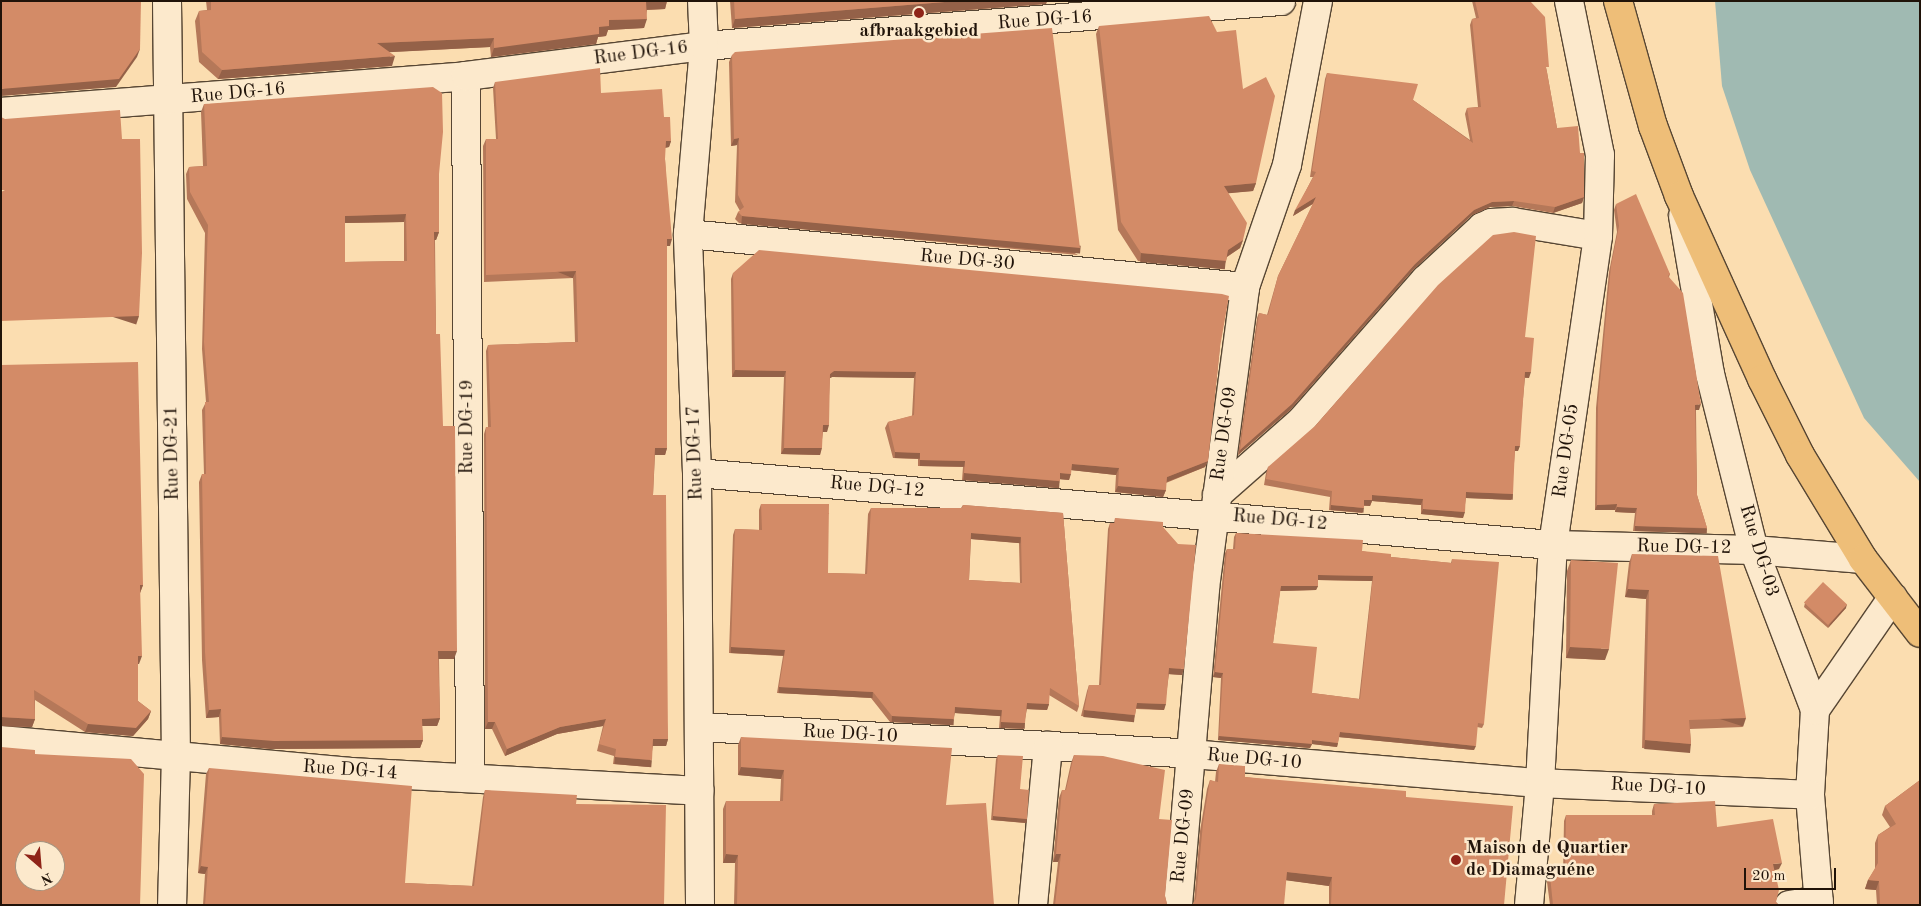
<!DOCTYPE html>
<html>
<head>
<meta charset="utf-8">
<style>
  body { margin:0 }
  #map { position:relative; width:1921px; height:906px; overflow:hidden; background:#fbddb0; font-family:"Old Standard TT",serif }
  div>[style] { position:absolute }
  .water>* { inset:0; background:#a0bab2 }
  .roads { filter:drop-shadow(1px 0 #574633) drop-shadow(-1px 0 #574633) drop-shadow(0 1px #574633) drop-shadow(0 -1px #574633) }
  .street>* { height:28px; margin:-14px; padding:0 14px; transform-origin:14px; border-radius:14px; background:#fce9cc }
  .highway>* { height:28px; margin:-14px; padding:0 14px; transform-origin:14px; border-radius:14px; background:#eebe78 }
  .wall>* { inset:0; background:#b57859 }
  .shaded-wall>* { inset:0; background:#946148; transform-origin:0 0 }
  .building>* { inset:0; background:#d38b67; transform-origin:0 0 }
  .dots>* { width:14px; height:14px; translate:-50% -50%; box-sizing:border-box; border:2px solid #fce9cc; border-radius:50% }
  span { translate:-50% -50%; white-space:nowrap; text-align:center; line-height:1.15; -webkit-text-stroke:5px #fce9cc; paint-order:stroke }
  .street-label { font-size:19px; color:#201309 }
  .poi-label { font-size:19px; color:#201309; font-weight:700 }
  .left { translate:0 -50%; text-align:left }
  .frame { position:absolute; inset:0; border:2px solid #201309; pointer-events:none }
  .north { position:absolute; left:15px; top:841px; width:50px; height:50px; box-sizing:border-box; background:#fce9cc; border:1px solid #a4937e; border-radius:50%; rotate:153deg; font-size:14px; font-weight:700; line-height:20px; text-align:center; color:#201309 }
  .north::after { content:''; display:block; margin:auto; width:18px; height:22px; background:#8f2418; clip-path:polygon(50% 0,100% 100%,50% 72%,0 100%) }
  .scale { position:absolute; left:1744px; top:868px; width:92px; height:22px; box-sizing:border-box; border:2px solid #201309; border-top:0; padding-left:6px; font-size:15px; line-height:18px; white-space:nowrap; color:#201309; -webkit-text-stroke:4px #fce9cc; paint-order:stroke }
</style>
</head>
<body>
<div id="map">
  <div class="water">
    <i style="clip-path:polygon(1715px 1px,1920px 1px,1920px 482px,1864px 418px,1750px 170px,1722px 86px)"></i>
  </div>
  <div class="roads">
    <div class="street">
      <i style="left:167px;top:1px;width:754px;rotate:89.32deg"></i>
      <i style="left:176px;top:755px;width:150px;rotate:91.5deg"></i>
      <i style="left:466px;top:76px;width:702px;rotate:89.67deg"></i>
      <i style="left:1px;top:112px;width:466px;rotate:-4.4deg"></i>
      <i style="left:466px;top:76px;width:240px;rotate:-7.2deg"></i>
      <i style="left:704px;top:46px;width:579px;rotate:-4.46deg"></i>
      <i style="left:1683px;top:216px;width:160px;rotate:80.3deg"></i>
      <i style="left:1710px;top:374px;width:181px;rotate:76deg"></i>
      <i style="left:1754px;top:550px;width:171px;rotate:69.1deg"></i>
      <i style="left:1815px;top:710px;width:85px;rotate:93.4deg"></i>
      <i style="left:1810px;top:795px;width:110px;rotate:85.3deg"></i>
      <i style="left:688px;top:234px;width:560px;rotate:5.44deg"></i>
      <i style="left:697px;top:473px;width:859px;rotate:4.81deg"></i>
      <i style="left:1553px;top:545px;width:201px;rotate:1.4deg"></i>
      <i style="left:1754px;top:550px;width:109px;rotate:4.7deg"></i>
      <i style="left:1217px;top:495px;width:112px;rotate:-41.4deg"></i>
      <i style="left:1301px;top:421px;width:188px;rotate:-48.7deg"></i>
      <i style="left:1425px;top:280px;width:78px;rotate:-42.9deg"></i>
      <i style="left:1482px;top:227px;width:10px;rotate:-24deg"></i>
      <i style="left:1491px;top:223px;width:22px;rotate:-3deg"></i>
      <i style="left:1513px;top:222px;width:86px;rotate:9.4deg"></i>
      <i style="left:1815px;top:710px;width:137px;rotate:-55.4deg"></i>
      <i style="left:699px;top:727px;width:494px;rotate:3.1deg"></i>
      <i style="left:1192px;top:754px;width:349px;rotate:4.8deg"></i>
      <i style="left:1540px;top:783px;width:270px;rotate:2.5deg"></i>
      <i style="left:1px;top:740px;width:351px;rotate:5.2deg"></i>
      <i style="left:351px;top:772px;width:349px;rotate:3.1deg"></i>
      <i style="left:700px;top:905px;width:432px;rotate:-90.4deg"></i>
      <i style="left:697px;top:473px;width:239px;rotate:-92.2deg"></i>
      <i style="left:688px;top:234px;width:189px;rotate:-85.1deg"></i>
      <i style="left:704px;top:46px;width:45px;rotate:-92.5deg"></i>
      <i style="left:1033px;top:905px;width:160px;rotate:-84.6deg"></i>
      <i style="left:1178px;top:905px;width:318px;rotate:-85.1deg"></i>
      <i style="left:1205px;top:588px;width:304px;rotate:-82.4deg"></i>
      <i style="left:1245px;top:287px;width:129px;rotate:-71deg"></i>
      <i style="left:1287px;top:165px;width:167px;rotate:-79.3deg"></i>
      <i style="left:1529px;top:905px;width:122px;rotate:-84.8deg"></i>
      <i style="left:1540px;top:783px;width:238px;rotate:-86.9deg"></i>
      <i style="left:1553px;top:545px;width:312px;rotate:-81.7deg"></i>
      <i style="left:1598px;top:236px;width:81px;rotate:-88.6deg"></i>
      <i style="left:1600px;top:155px;width:157px;rotate:-101.4deg"></i>
      <i style="left:1789px;top:905px;width:30px;rotate:-9deg"></i>
    </div>
    <div class="highway">
      <i style="left:1618px;top:1px;width:130px;rotate:74.4deg"></i>
      <i style="left:1653px;top:126px;width:75px;rotate:69.6deg"></i>
      <i style="left:1679px;top:196px;width:201px;rotate:65.6deg"></i>
      <i style="left:1762px;top:379px;width:85px;rotate:63.4deg"></i>
      <i style="left:1800px;top:455px;width:122px;rotate:58.8deg"></i>
      <i style="left:1863px;top:559px;width:93px;rotate:52.4deg"></i>
    </div>
  </div>
  <div class="wall">
    <i style="clip-path:polygon(206px 1px,667px 1px,665px 9px,647px 10px,644px 28px,608px 30px,606px 36px,598px 37px,596px 44px,491px 57px,490px 47px,389px 52px,392px 66px,218px 79px,199px 62px,195px 21px,199px 11px,207px 10px)"></i>
    <i style="clip-path:polygon(730px 1px,1047px 1px,1046px 4px,732px 28px)"></i>
    <i style="clip-path:polygon(1472px 1px,1530px 1px,1547px 72px,1557px 128px,1580px 153px,1584px 197px,1582px 203px,1553px 213px,1512px 206px,1490px 207px,1472px 215px,1413px 270px,1290px 410px,1238px 455px,1257px 318px,1259px 313px,1267px 315px,1278px 276px,1313px 204px,1293px 216px,1313px 177px,1310px 177px,1325px 79px,1327px 73px,1413px 100px,1470px 140px,1465px 114px,1467px 108px,1478px 107px,1470px 25px,1472px 19px,1476px 18px)"></i>
    <i style="clip-path:polygon(1099px 26px,1243px 89px,1256px 183px,1253px 191px,1228px 193px,1243px 240px,1240px 248px,1227px 257px,1226px 261px,1223px 269px,1138px 261px,1118px 230px,1096px 34px)"></i>
    <i style="clip-path:polygon(732px 55px,1078px 255px,739px 223px,735px 219px,738px 212px,740px 211px,735px 202px,737px 145px,731px 146px,729px 62px)"></i>
    <i style="clip-path:polygon(495px 82px,601px 93px,664px 117px,671px 141px,669px 147px,665px 148px,665px 159px,670px 246px,667px 246px,667px 448px,665px 455px,655px 455px,653px 495px,668px 739px,666px 746px,653px 746px,649px 767px,613px 764px,614px 756px,597px 751px,603px 726px,557px 734px,505px 756px,492px 729px,485px 729px,484px 434px,486px 427px,488px 427px,486px 351px,488px 345px,575px 342px,573px 278px,484px 282px,483px 146px,486px 139px,496px 139px,493px 88px)"></i>
    <i style="clip-path:polygon(evenodd,204px 104px,439px 174px,439px 232px,436px 240px,435px 240px,436px 334px,454px 659px,439px 659px,440px 718px,437px 726px,422px 726px,423px 740px,420px 748px,271px 749px,220px 744px,219px 717px,206px 718px,202px 660px,199px 482px,202px 474px,204px 474px,202px 410px,206px 402px,202px 349px,205px 233px,187px 199px,186px 174px,189px 167px,203px 166px,201px 112px,204px 104px,404px 222px,404px 261px,345px 262px,345px 223px,404px 222px)"></i>
    <i style="clip-path:polygon(1616px 204px,1670px 274px,1669px 277px,1699px 410px,1696px 410px,1697px 495px,1707px 528px,1705px 533px,1633px 531px,1635px 513px,1615px 512px,1615px 510px,1595px 510px,1596px 408px,1609px 272px,1617px 232px,1614px 210px)"></i>
    <i style="clip-path:polygon(733px 273px,1220px 347px,1208px 461px,1205px 467px,1166px 483px,1166px 490px,1163px 497px,1115px 492px,1116px 475px,1071px 470px,1069px 480px,1060px 479px,1058px 488px,962px 480px,963px 467px,918px 466px,918px 459px,893px 458px,885px 428px,888px 422px,912px 416px,914px 378px,832px 377px,830px 378px,827px 432px,823px 432px,820px 455px,781px 454px,784px 377px,732px 377px,731px 279px)"></i>
    <i style="clip-path:polygon(1525px 337px,1529px 378px,1525px 378px,1518px 451px,1515px 451px,1511px 500px,1466px 498px,1463px 518px,1421px 514px,1421px 505px,1372px 501px,1370px 506px,1364px 506px,1362px 513px,1329px 510px,1330px 497px,1264px 485px,1266px 473px,1268px 467px)"></i>
    <i style="clip-path:polygon(1px 365px,143px 585px,140px 593px,139px 664px,138px 664px,138px 701px,151px 711px,148px 719px,133px 736px,85px 732px,35px 700px,35px 719px,32px 727px,1px 726px)"></i>
    <i style="clip-path:polygon(evenodd,761px 504px,828px 573px,865px 574px,868px 514px,871px 508px,961px 508px,963px 505px,1063px 513px,1079px 706px,1077px 712px,1049px 695px,1049px 704px,1047px 710px,1027px 709px,1023px 729px,999px 728px,1000px 716px,955px 713px,952px 725px,890px 722px,871px 698px,777px 693px,783px 656px,729px 653px,733px 535px,735px 529px,759px 530px,759px 510px,761px 504px,971px 539px,1019px 543px,1020px 583px,969px 580px,971px 539px)"></i>
    <i style="clip-path:polygon(1115px 518px,1163px 527px,1182px 675px,1169px 674px,1164px 710px,1136px 709px,1135px 715px,1133px 721px,1081px 716px,1087px 691px,1089px 685px,1099px 685px,1108px 529px,1110px 523px,1114px 523px)"></i>
    <i style="clip-path:polygon(evenodd,1236px 533px,1362px 551px,1391px 557px,1451px 563px,1452px 559px,1484px 724px,1482px 728px,1477px 727px,1474px 750px,1339px 737px,1337px 747px,1312px 744px,1310px 748px,1218px 740px,1221px 678px,1213px 677px,1225px 553px,1227px 549px,1233px 549px,1234px 537px,1236px 533px,1318px 580px,1372px 581px,1359px 699px,1312px 693px,1273px 643px,1280px 591px,1316px 590px,1318px 586px,1318px 580px)"></i>
    <i style="clip-path:polygon(1632px 554px,1743px 727px,1690px 729px,1691px 744px,1688px 752px,1642px 748px,1646px 599px,1625px 597px,1629px 563px)"></i>
    <i style="clip-path:polygon(1571px 560px,1605px 660px,1566px 658px,1567px 571px)"></i>
    <i style="clip-path:polygon(1805px 603px,1846px 608px,1828px 628px,1804px 607px)"></i>
    <i style="clip-path:polygon(741px 737px,946px 805px,994px 905px,734px 905px,735px 863px,723px 863px,723px 809px,726px 801px,780px 801px,781px 779px,738px 775px,738px 745px)"></i>
    <i style="clip-path:polygon(998px 755px,1027px 819px,1025px 823px,991px 820px,996px 759px)"></i>
    <i style="clip-path:polygon(1074px 755px,1159px 819px,1165px 896px,1167px 904px,1168px 905px,1053px 905px,1058px 862px,1053px 862px,1059px 798px,1062px 790px,1065px 790px,1071px 763px)"></i>
    <i style="clip-path:polygon(1219px 764px,1245px 777px,1406px 797px,1504px 905px,1329px 905px,1329px 886px,1286px 880px,1194px 902px,1200px 831px,1207px 789px,1210px 780px,1215px 782px,1216px 772px)"></i>
    <i style="clip-path:polygon(209px 768px,405px 883px,472px 886px,483px 797px,485px 790px,576px 804px,664px 905px,203px 905px,205px 874px,198px 873px,206px 774px)"></i>
    <i style="clip-path:polygon(1920px 780px,1920px 905px,1877px 905px,1876px 890px,1865px 889px,1868px 880px,1875px 869px,1875px 843px,1878px 835px,1890px 827px,1882px 815px,1885px 806px)"></i>
    <i style="clip-path:polygon(1654px 804px,1717px 827px,1779px 869px,1774px 870px,1776px 902px,1779px 905px,1550px 905px,1547px 882px,1550px 876px,1563px 874px,1564px 821px,1566px 815px,1652px 815px,1652px 811px)"></i>
  </div>
  <div class="shaded-wall">
    <i style="clip-path:polygon(646px 1px,667px 1px,665px 9px,643px 10px)"></i>
    <i style="clip-path:polygon(957px 1px,1047px 1px,1046px 4px,732px 28px,735px 19px)"></i>
    <i style="clip-path:polygon(647px 19px,644px 28px,608px 30px,606px 36px,598px 37px,596px 44px,491px 57px,494px 48px,599px 27px,609px 20px)"></i>
    <i style="clip-path:polygon(494px 38px,490px 47px,374px 53px,377px 43px)"></i>
    <i style="clip-path:polygon(140px 49px,137px 57px,116px 87px,1px 96px,1px 89px)"></i>
    <i style="clip-path:polygon(395px 56px,392px 66px,218px 79px,222px 70px)"></i>
    <i style="clip-path:polygon(739px 138px,737px 145px,731px 146px,734px 139px)"></i>
    <i style="clip-path:polygon(666px 141px,671px 141px,669px 147px,663px 148px)"></i>
    <i style="clip-path:polygon(1256px 183px,1253px 191px,1221px 194px,1224px 186px)"></i>
    <i style="clip-path:polygon(1316px 197px,1314px 203px,1293px 216px,1295px 210px)"></i>
    <i style="clip-path:polygon(1584px 197px,1582px 203px,1553px 213px,1555px 207px)"></i>
    <i style="clip-path:polygon(1514px 201px,1512px 206px,1490px 207px,1472px 215px,1413px 270px,1290px 410px,1238px 455px,1240px 450px,1415px 264px,1474px 210px,1492px 202px)"></i>
    <i style="clip-path:polygon(406px 214px,404px 222px,342px 223px,345px 216px)"></i>
    <i style="left:742px;top:216px;width:340px;height:8px;rotate:5deg"></i>
    <i style="clip-path:polygon(434px 232px,439px 232px,436px 240px,432px 240px)"></i>
    <i style="clip-path:polygon(667px 239px,672px 239px,670px 246px,664px 246px)"></i>
    <i style="clip-path:polygon(1243px 240px,1240px 248px,1225px 258px,1228px 250px)"></i>
    <i style="left:1141px;top:253px;width:85px;height:9px;rotate:5deg"></i>
    <i style="left:576px;top:271px;width:8px;height:90px;rotate:113deg"></i>
    <i style="left:139px;top:316px;width:9px;height:138px;rotate:108deg"></i>
    <i style="clip-path:polygon(735px 370px,786px 371px,784px 377px,732px 377px)"></i>
    <i style="clip-path:polygon(834px 371px,916px 372px,914px 378px,832px 377px,827px 380px,830px 374px)"></i>
    <i style="clip-path:polygon(1525px 372px,1531px 372px,1529px 378px,1523px 377px)"></i>
    <i style="clip-path:polygon(1701px 404px,1699px 410px,1693px 410px,1695px 405px)"></i>
    <i style="clip-path:polygon(823px 425px,829px 425px,827px 432px,821px 432px)"></i>
    <i style="clip-path:polygon(1515px 446px,1520px 446px,1518px 451px,1513px 451px)"></i>
    <i style="clip-path:polygon(655px 448px,667px 448px,665px 455px,652px 455px)"></i>
    <i style="clip-path:polygon(784px 448px,822px 448px,820px 455px,781px 454px)"></i>
    <i style="left:895px;top:452px;width:25px;height:6px;rotate:2deg"></i>
    <i style="left:920px;top:460px;width:45px;height:6px;rotate:1deg"></i>
    <i style="clip-path:polygon(1208px 461px,1205px 467px,1164px 483px,1167px 477px)"></i>
    <i style="clip-path:polygon(1072px 464px,1119px 468px,1116px 475px,1070px 470px)"></i>
    <i style="left:964px;top:473px;width:96px;height:7px;rotate:5deg"></i>
    <i style="clip-path:polygon(1060px 473px,1071px 474px,1069px 480px,1057px 479px)"></i>
    <i style="clip-path:polygon(1118px 486px,1166px 490px,1163px 497px,1115px 492px)"></i>
    <i style="left:1466px;top:492px;width:47px;height:6px;rotate:2deg"></i>
    <i style="clip-path:polygon(1372px 495px,1423px 499px,1421px 505px,1372px 501px,1370px 506px,1362px 505px,1364px 500px)"></i>
    <i style="clip-path:polygon(1617px 504px,1615px 510px,1595px 510px,1597px 505px)"></i>
    <i style="left:1331px;top:505px;width:33px;height:5px;rotate:5deg"></i>
    <i style="clip-path:polygon(1617px 507px,1637px 508px,1635px 513px,1615px 512px)"></i>
    <i style="clip-path:polygon(1423px 509px,1465px 512px,1463px 518px,1421px 514px)"></i>
    <i style="left:1635px;top:526px;width:72px;height:5px;rotate:2deg"></i>
    <i style="left:971px;top:533px;width:50px;height:6px;rotate:5deg"></i>
    <i style="left:1318px;top:575px;width:55px;height:5px;rotate:1deg"></i>
    <i style="clip-path:polygon(140px 585px,143px 585px,140px 593px)"></i>
    <i style="clip-path:polygon(1281px 586px,1318px 586px,1316px 590px,1279px 591px)"></i>
    <i style="clip-path:polygon(1628px 589px,1649px 590px,1646px 599px,1625px 597px)"></i>
    <i style="clip-path:polygon(1847px 604px,1846px 608px,1828px 628px,1830px 624px)"></i>
    <i style="left:731px;top:647px;width:54px;height:6px;rotate:3deg"></i>
    <i style="clip-path:polygon(1570px 647px,1609px 649px,1605px 660px,1566px 658px)"></i>
    <i style="clip-path:polygon(438px 651px,457px 651px,454px 659px,436px 659px)"></i>
    <i style="clip-path:polygon(138px 656px,142px 656px,139px 664px,135px 664px)"></i>
    <i style="clip-path:polygon(1169px 668px,1184px 669px,1182px 675px,1167px 674px)"></i>
    <i style="clip-path:polygon(1215px 672px,1223px 673px,1221px 678px,1213px 677px)"></i>
    <i style="left:779px;top:687px;width:94px;height:6px;rotate:3deg"></i>
    <i style="clip-path:polygon(1027px 703px,1049px 704px,1047px 710px,1025px 709px)"></i>
    <i style="clip-path:polygon(1137px 703px,1166px 704px,1164px 710px,1134px 708px)"></i>
    <i style="left:955px;top:707px;width:47px;height:6px;rotate:4deg"></i>
    <i style="clip-path:polygon(221px 709px,219px 717px,206px 718px,209px 710px)"></i>
    <i style="left:1084px;top:710px;width:51px;height:7px;rotate:6deg"></i>
    <i style="clip-path:polygon(151px 711px,148px 719px,133px 736px,85px 732px,88px 724px)"></i>
    <i style="left:892px;top:716px;width:62px;height:6px;rotate:3deg"></i>
    <i style="clip-path:polygon(1px 717px,35px 719px,32px 727px,1px 726px)"></i>
    <i style="clip-path:polygon(440px 718px,437px 726px,419px 726px,422px 719px)"></i>
    <i style="left:1746px;top:718px;width:9px;height:57px;rotate:108deg"></i>
    <i style="clip-path:polygon(606px 719px,603px 726px,557px 734px,505px 756px,507px 749px,560px 727px)"></i>
    <i style="clip-path:polygon(488px 722px,495px 722px,492px 729px,485px 729px)"></i>
    <i style="left:1001px;top:722px;width:24px;height:6px;rotate:2deg"></i>
    <i style="clip-path:polygon(1340px 732px,1476px 746px,1474px 750px,1338px 737px)"></i>
    <i style="clip-path:polygon(1219px 736px,1312px 740px,1338px 743px,1337px 747px,1312px 744px,1310px 748px,1218px 740px)"></i>
    <i style="clip-path:polygon(222px 737px,423px 740px,420px 748px,271px 749px,220px 744px)"></i>
    <i style="clip-path:polygon(653px 739px,668px 739px,666px 746px,651px 746px)"></i>
    <i style="left:1645px;top:740px;width:46px;height:9px;rotate:5deg"></i>
    <i style="left:615px;top:757px;width:37px;height:7px;rotate:5deg"></i>
    <i style="clip-path:polygon(741px 767px,784px 770px,781px 779px,738px 775px)"></i>
    <i style="left:993px;top:816px;width:34px;height:4px;rotate:5deg"></i>
    <i style="clip-path:polygon(726px 854px,738px 855px,735px 863px,723px 863px)"></i>
    <i style="clip-path:polygon(1056px 854px,1061px 854px,1058px 862px,1053px 862px)"></i>
    <i style="clip-path:polygon(1782px 863px,1779px 869px,1771px 871px,1773px 864px)"></i>
    <i style="clip-path:polygon(201px 866px,208px 867px,205px 874px,198px 873px)"></i>
    <i style="clip-path:polygon(1287px 872px,1332px 877px,1329px 886px,1284px 880px)"></i>
    <i style="clip-path:polygon(1868px 880px,1879px 881px,1876px 890px,1865px 889px)"></i>
  </div>
  <div class="building">
    <i style="clip-path:polygon(1px 1px,141px 1px,140px 49px,119px 79px,1px 89px)"></i>
    <i style="clip-path:polygon(211px 1px,646px 1px,647px 19px,609px 20px,609px 26px,599px 27px,599px 34px,494px 48px,494px 38px,377px 43px,395px 56px,222px 70px,202px 52px,199px 11px,211px 10px)"></i>
    <i style="clip-path:polygon(734px 1px,957px 1px,735px 19px)"></i>
    <i style="clip-path:polygon(1475px 1px,1530px 1px,1545px 17px,1549px 67px,1546px 67px,1557px 128px,1578px 126px,1580px 153px,1584px 153px,1584px 197px,1555px 207px,1514px 201px,1492px 202px,1474px 210px,1415px 264px,1292px 404px,1240px 450px,1259px 313px,1268px 315px,1278px 276px,1316px 197px,1295px 210px,1316px 172px,1312px 171px,1327px 73px,1418px 84px,1413px 100px,1473px 143px,1467px 108px,1481px 107px,1472px 19px,1479px 18px)"></i>
    <i style="clip-path:polygon(1209px 16px,1217px 32px,1236px 30px,1243px 89px,1266px 77px,1275px 96px,1256px 183px,1224px 186px,1247px 223px,1243px 240px,1228px 250px,1226px 261px,1141px 253px,1121px 222px,1099px 26px)"></i>
    <i style="clip-path:polygon(1052px 28px,1080px 248px,742px 216px,738px 212px,744px 207px,738px 195px,739px 138px,734px 139px,732px 55px,735px 52px)"></i>
    <i style="clip-path:polygon(600px 68px,601px 93px,662px 89px,664px 117px,670px 117px,671px 141px,666px 141px,665px 159px,672px 239px,667px 239px,667px 448px,655px 448px,653px 495px,666px 495px,668px 739px,653px 739px,652px 760px,615px 757px,616px 749px,599px 744px,606px 719px,560px 727px,507px 749px,495px 722px,488px 722px,486px 427px,491px 427px,488px 345px,578px 342px,576px 271px,486px 275px,486px 139px,498px 139px,495px 82px)"></i>
    <i style="clip-path:polygon(evenodd,433px 87px,442px 93px,443px 132px,439px 174px,439px 232px,434px 232px,436px 334px,440px 334px,443px 426px,455px 426px,457px 651px,438px 651px,440px 718px,422px 719px,423px 740px,274px 741px,222px 737px,221px 709px,209px 710px,205px 652px,202px 474px,206px 474px,205px 402px,209px 402px,204px 342px,208px 225px,190px 192px,189px 167px,207px 166px,204px 104px,433px 87px,406px 214px,407px 261px,345px 262px,345px 216px,406px 214px)"></i>
    <i style="clip-path:polygon(120px 110px,122px 139px,140px 139px,142px 253px,139px 316px,1px 321px,1px 192px,5px 190px,1px 190px,1px 117px,5px 119px)"></i>
    <i style="clip-path:polygon(1636px 194px,1670px 274px,1668px 276px,1683px 293px,1701px 404px,1695px 405px,1697px 495px,1707px 528px,1635px 526px,1637px 508px,1617px 507px,1617px 504px,1597px 505px,1598px 403px,1611px 266px,1619px 226px,1616px 204px)"></i>
    <i style="clip-path:polygon(1514px 232px,1536px 236px,1525px 337px,1534px 338px,1531px 372px,1525px 372px,1520px 446px,1515px 446px,1513px 494px,1466px 492px,1465px 512px,1423px 509px,1423px 499px,1372px 495px,1372px 500px,1364px 500px,1364px 508px,1331px 505px,1332px 491px,1266px 479px,1268px 467px,1315px 426px,1438px 285px,1493px 235px)"></i>
    <i style="clip-path:polygon(759px 250px,1222px 294px,1229px 296px,1220px 347px,1208px 461px,1167px 477px,1166px 490px,1118px 486px,1119px 468px,1072px 464px,1071px 474px,1060px 473px,1060px 481px,964px 473px,965px 461px,920px 460px,920px 453px,895px 452px,888px 422px,914px 415px,916px 372px,834px 371px,830px 374px,829px 425px,823px 425px,822px 448px,784px 448px,786px 371px,735px 370px,733px 273px)"></i>
    <i style="clip-path:polygon(138px 362px,143px 585px,140px 585px,142px 656px,138px 656px,138px 701px,151px 711px,136px 728px,88px 724px,34px 690px,35px 719px,1px 717px,1px 365px)"></i>
    <i style="clip-path:polygon(evenodd,761px 504px,829px 504px,828px 573px,867px 574px,871px 508px,962px 508px,963px 505px,1063px 513px,1079px 706px,1050px 688px,1049px 704px,1027px 703px,1025px 723px,1001px 722px,1002px 710px,955px 707px,954px 719px,892px 716px,873px 692px,779px 687px,785px 650px,731px 647px,735px 529px,762px 530px,761px 504px,971px 533px,1021px 537px,1022px 583px,969px 580px,971px 533px)"></i>
    <i style="clip-path:polygon(1115px 518px,1163px 522px,1163px 527px,1178px 544px,1196px 545px,1184px 669px,1169px 668px,1166px 704px,1137px 703px,1135px 715px,1084px 710px,1089px 685px,1101px 685px,1110px 523px,1115px 523px)"></i>
    <i style="clip-path:polygon(evenodd,1236px 533px,1363px 540px,1362px 551px,1391px 554px,1391px 557px,1452px 563px,1452px 559px,1499px 562px,1484px 724px,1478px 723px,1476px 746px,1340px 732px,1338px 743px,1312px 740px,1312px 744px,1219px 736px,1223px 673px,1215px 672px,1227px 549px,1235px 549px,1236px 533px,1318px 575px,1373px 576px,1360px 699px,1312px 693px,1317px 647px,1273px 643px,1281px 586px,1318px 586px,1318px 575px)"></i>
    <i style="clip-path:polygon(1632px 554px,1718px 556px,1746px 718px,1689px 720px,1691px 744px,1645px 740px,1649px 590px,1628px 589px)"></i>
    <i style="clip-path:polygon(1571px 560px,1618px 563px,1609px 649px,1570px 647px)"></i>
    <i style="left:1823px;top:582px;width:33px;height:28px;rotate:43deg"></i>
    <i style="clip-path:polygon(741px 737px,952px 748px,946px 805px,986px 803px,994px 905px,737px 905px,738px 855px,726px 854px,726px 801px,783px 801px,784px 770px,741px 767px)"></i>
    <i style="clip-path:polygon(evenodd,1px 747px,35px 750px,35px 754px,131px 759px,144px 774px,140px 905px,1px 905px,1px 747px,25px 851px,55px 851px,55px 881px,25px 881px,25px 851px)"></i>
    <i style="clip-path:polygon(998px 755px,1023px 756px,1020px 789px,1029px 790px,1027px 819px,993px 816px)"></i>
    <i style="clip-path:polygon(1074px 755px,1103px 756px,1165px 770px,1159px 819px,1172px 820px,1165px 896px,1167px 904px,1168px 905px,1055px 905px,1061px 854px,1056px 854px,1062px 790px,1066px 790px)"></i>
    <i style="clip-path:polygon(1219px 764px,1245px 766px,1245px 777px,1406px 791px,1406px 797px,1513px 806px,1504px 905px,1331px 905px,1332px 877px,1287px 872px,1284px 905px,1192px 905px,1196px 899px,1203px 823px,1210px 780px,1218px 782px)"></i>
    <i style="clip-path:polygon(209px 768px,412px 786px,405px 883px,474px 886px,485px 790px,577px 795px,576px 804px,666px 805px,664px 905px,205px 905px,208px 867px,201px 866px)"></i>
    <i style="clip-path:polygon(1920px 780px,1920px 905px,1880px 905px,1879px 881px,1868px 880px,1878px 863px,1878px 835px,1896px 824px,1885px 806px)"></i>
    <i style="clip-path:polygon(1715px 801px,1717px 827px,1773px 819px,1782px 863px,1773px 864px,1779px 890px,1776px 902px,1779px 905px,1553px 905px,1550px 876px,1565px 874px,1566px 815px,1655px 815px,1654px 804px)"></i>
  </div>
  <div class="dots">
    <i style="left:919px;top:13px;background:#8f2418"></i>
    <i style="left:1456px;top:860px;background:#8f2418"></i>
  </div>
  <div class="street-label">
    <span style="left:1045px;top:21px;rotate:-4deg">Rue DG-16</span>
    <span style="left:641px;top:54px;rotate:-7deg">Rue DG-16</span>
    <span style="left:238px;top:94px;rotate:-5deg">Rue DG-16</span>
    <span style="left:967px;top:261px;rotate:5deg">Rue DG-30</span>
    <span style="left:468px;top:427px;rotate:-90deg">Rue DG-19</span>
    <span style="left:1225px;top:434px;rotate:-82deg">Rue DG-09</span>
    <span style="left:1567px;top:451px;rotate:-82deg">Rue DG-05</span>
    <span style="left:173px;top:453px;rotate:-91deg">Rue DG-21</span>
    <span style="left:696px;top:453px;rotate:-92deg">Rue DG-17</span>
    <span style="left:877px;top:488px;rotate:5deg">Rue DG-12</span>
    <span style="left:1280px;top:521px;rotate:5deg">Rue DG-12</span>
    <span style="left:1684px;top:548px;rotate:1deg">Rue DG-12</span>
    <span style="left:1758px;top:551px;rotate:73deg">Rue DG-03</span>
    <span style="left:850px;top:735px;rotate:3deg">Rue DG-10</span>
    <span style="left:1254px;top:760px;rotate:5deg">Rue DG-10</span>
    <span style="left:350px;top:771px;rotate:4deg">Rue DG-14</span>
    <span style="left:1658px;top:788px;rotate:3deg">Rue DG-10</span>
    <span style="left:1184px;top:836px;rotate:-84deg">Rue DG-09</span>
  </div>
  <div class="poi-label">
    <span style="left:919px;top:32px">afbraakgebied</span>
    <span class="left" style="left:1466px;top:860px">Maison de Quartier<br>de Diamaguéne</span>
  </div>
  <div class="frame"></div>
  <div class="north">N</div>
  <div class="scale">20 m</div>
</div>
</body>
</html>
